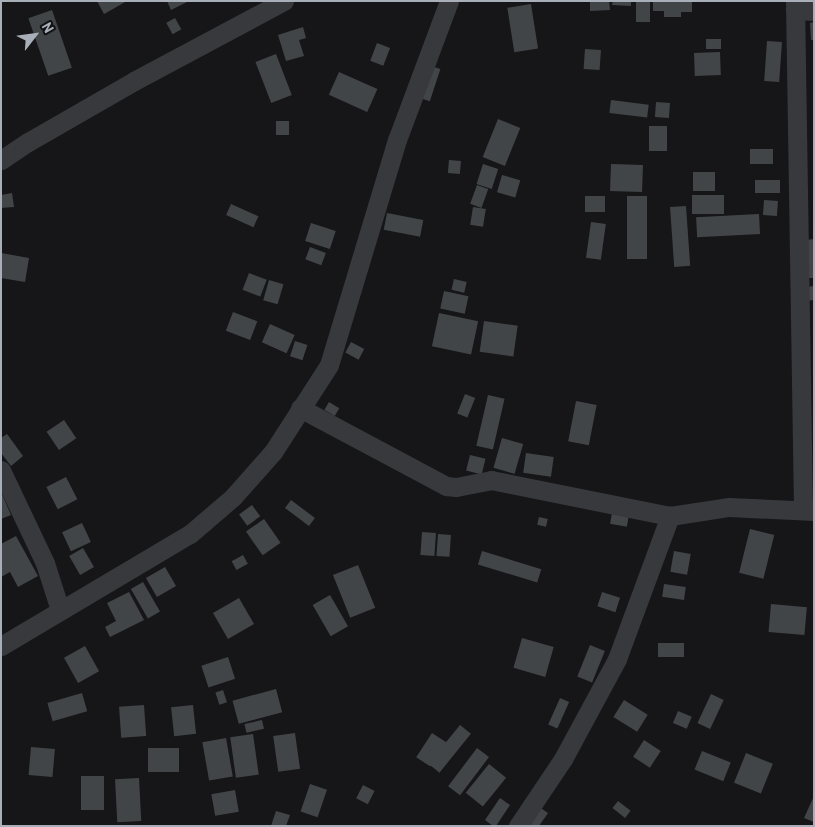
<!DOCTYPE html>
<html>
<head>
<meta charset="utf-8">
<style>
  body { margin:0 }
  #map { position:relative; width:815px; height:827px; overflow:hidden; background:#161618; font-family:Barlow,sans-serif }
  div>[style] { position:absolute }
  .building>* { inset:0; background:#424548; transform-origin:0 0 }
  .street>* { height:19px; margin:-9.5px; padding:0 9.5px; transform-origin:9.5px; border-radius:9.5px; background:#37393d }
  span { translate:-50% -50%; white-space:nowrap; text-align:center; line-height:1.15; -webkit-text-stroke:5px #111113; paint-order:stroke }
  .frame { position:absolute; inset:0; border:2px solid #a8afb8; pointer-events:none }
  .north { position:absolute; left:10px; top:10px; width:50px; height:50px; -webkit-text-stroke:4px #111113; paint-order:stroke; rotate:60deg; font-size:14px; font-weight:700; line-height:20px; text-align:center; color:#a8afb8 }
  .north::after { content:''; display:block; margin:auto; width:18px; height:22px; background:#a8afb8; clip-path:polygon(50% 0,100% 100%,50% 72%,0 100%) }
</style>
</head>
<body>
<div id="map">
  <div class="building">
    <i style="clip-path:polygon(97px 1px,127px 1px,104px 14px)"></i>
    <i style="clip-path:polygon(167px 1px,189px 1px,171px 10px)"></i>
    <i style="clip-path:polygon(590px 1px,609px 1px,610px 10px,590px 11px)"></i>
    <i style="clip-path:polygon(613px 1px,631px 1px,631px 6px,612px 5px)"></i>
    <i style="left:636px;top:1px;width:14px;height:21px"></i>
    <i style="clip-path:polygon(653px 1px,692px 1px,692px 12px,681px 12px,681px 17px,664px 17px,664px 11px,653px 11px)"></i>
    <i style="left:531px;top:4px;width:45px;height:24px;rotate:81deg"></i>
    <i style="left:52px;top:10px;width:61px;height:25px;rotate:71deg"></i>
    <i style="left:175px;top:18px;width:13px;height:10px;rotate:61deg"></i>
    <i style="clip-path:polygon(814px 22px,814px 40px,811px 40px,810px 23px)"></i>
    <i style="clip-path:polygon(303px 27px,306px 38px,299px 40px,304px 56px,286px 61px,278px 35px)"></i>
    <i style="left:706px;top:39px;width:15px;height:10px"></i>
    <i style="left:767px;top:41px;width:15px;height:40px;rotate:4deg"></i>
    <i style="left:377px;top:43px;width:14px;height:19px;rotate:21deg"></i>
    <i style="left:585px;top:49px;width:16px;height:20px;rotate:4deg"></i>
    <i style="left:720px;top:52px;width:23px;height:26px;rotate:88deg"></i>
    <i style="left:276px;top:54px;width:44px;height:22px;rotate:69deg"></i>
    <i style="left:428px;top:65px;width:13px;height:34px;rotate:18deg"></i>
    <i style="left:339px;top:72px;width:42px;height:25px;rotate:24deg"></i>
    <i style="left:611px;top:100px;width:38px;height:13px;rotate:7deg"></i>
    <i style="left:656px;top:102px;width:14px;height:15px;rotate:4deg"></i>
    <i style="left:498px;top:119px;width:24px;height:41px;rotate:22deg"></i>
    <i style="left:276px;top:121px;width:13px;height:14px"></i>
    <i style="left:649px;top:126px;width:18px;height:25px"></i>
    <i style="left:773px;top:149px;width:15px;height:23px;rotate:90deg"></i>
    <i style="left:449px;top:160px;width:12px;height:13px;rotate:5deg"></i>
    <i style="left:483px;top:164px;width:16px;height:21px;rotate:18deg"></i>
    <i style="left:611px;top:164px;width:32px;height:27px;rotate:2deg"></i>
    <i style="left:693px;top:172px;width:22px;height:19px"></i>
    <i style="left:502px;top:175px;width:19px;height:18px;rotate:16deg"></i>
    <i style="left:780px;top:180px;width:13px;height:25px;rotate:90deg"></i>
    <i style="left:477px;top:185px;width:12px;height:20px;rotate:20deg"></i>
    <i style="clip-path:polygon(12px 193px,14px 207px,1px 208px,1px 195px)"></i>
    <i style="left:692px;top:195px;width:32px;height:19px"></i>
    <i style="left:585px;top:196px;width:20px;height:16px"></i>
    <i style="left:627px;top:196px;width:20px;height:63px"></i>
    <i style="left:764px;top:200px;width:14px;height:15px;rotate:4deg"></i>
    <i style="left:231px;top:204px;width:30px;height:12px;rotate:24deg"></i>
    <i style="left:686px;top:206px;width:60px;height:16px;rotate:86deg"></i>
    <i style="left:473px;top:207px;width:13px;height:18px;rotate:9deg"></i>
    <i style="left:387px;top:213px;width:37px;height:17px;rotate:11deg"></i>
    <i style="left:759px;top:214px;width:20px;height:63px;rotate:87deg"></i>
    <i style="left:591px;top:222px;width:15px;height:36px;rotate:8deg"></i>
    <i style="left:311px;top:223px;width:26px;height:19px;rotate:18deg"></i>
    <i style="clip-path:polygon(814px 239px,814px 278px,807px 278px,806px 240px)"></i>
    <i style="left:310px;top:247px;width:17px;height:13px;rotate:21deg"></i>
    <i style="clip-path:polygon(1px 253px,29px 258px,25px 282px,1px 278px)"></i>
    <i style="left:249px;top:273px;width:19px;height:18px;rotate:21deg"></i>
    <i style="left:454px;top:279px;width:13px;height:11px;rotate:13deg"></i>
    <i style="left:269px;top:280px;width:15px;height:21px;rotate:16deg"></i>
    <i style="clip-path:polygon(814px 286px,814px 300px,806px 301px,805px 287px)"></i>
    <i style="left:444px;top:291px;width:25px;height:18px;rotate:12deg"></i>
    <i style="left:233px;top:312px;width:26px;height:20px;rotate:21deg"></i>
    <i style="left:439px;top:313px;width:40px;height:34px;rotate:12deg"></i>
    <i style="left:484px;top:321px;width:34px;height:31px;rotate:8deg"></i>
    <i style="left:270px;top:324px;width:27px;height:20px;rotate:24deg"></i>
    <i style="left:295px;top:341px;width:13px;height:16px;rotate:18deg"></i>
    <i style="left:351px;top:342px;width:15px;height:12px;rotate:28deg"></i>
    <i style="left:465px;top:394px;width:11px;height:21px;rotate:22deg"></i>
    <i style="left:488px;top:395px;width:17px;height:52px;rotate:13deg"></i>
    <i style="left:576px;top:401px;width:21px;height:41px;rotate:11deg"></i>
    <i style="left:329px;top:402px;width:12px;height:9px;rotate:31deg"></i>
    <i style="left:64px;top:420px;width:22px;height:21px;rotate:56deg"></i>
    <i style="clip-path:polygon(7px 434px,23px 456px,11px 466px,1px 453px,1px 438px)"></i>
    <i style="left:502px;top:438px;width:22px;height:31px;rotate:16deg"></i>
    <i style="left:526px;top:453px;width:28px;height:20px;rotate:8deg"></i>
    <i style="left:470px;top:455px;width:16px;height:16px;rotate:14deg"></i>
    <i style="left:66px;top:477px;width:25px;height:22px;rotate:63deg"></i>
    <i style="clip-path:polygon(1px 492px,11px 515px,1px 519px)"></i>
    <i style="left:291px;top:500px;width:30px;height:10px;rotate:37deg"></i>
    <i style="left:252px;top:505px;width:14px;height:16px;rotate:54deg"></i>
    <i style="left:612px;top:513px;width:17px;height:11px;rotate:10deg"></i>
    <i style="left:539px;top:517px;width:9px;height:8px;rotate:13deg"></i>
    <i style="left:264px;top:519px;width:29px;height:22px;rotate:55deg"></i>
    <i style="left:82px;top:523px;width:21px;height:22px;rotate:65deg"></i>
    <i style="left:750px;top:529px;width:25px;height:45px;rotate:14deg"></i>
    <i style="left:422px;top:532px;width:14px;height:23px;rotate:4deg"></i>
    <i style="left:438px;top:534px;width:13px;height:22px;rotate:4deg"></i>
    <i style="clip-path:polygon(16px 536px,38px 576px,18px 587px,10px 572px,1px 577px,1px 544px)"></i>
    <i style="left:83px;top:548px;width:22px;height:16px;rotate:60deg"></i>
    <i style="left:482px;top:551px;width:62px;height:14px;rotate:17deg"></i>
    <i style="left:674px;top:551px;width:17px;height:21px;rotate:10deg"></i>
    <i style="left:243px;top:555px;width:10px;height:13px;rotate:61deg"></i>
    <i style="left:358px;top:565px;width:46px;height:27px;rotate:68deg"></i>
    <i style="left:165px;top:567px;width:22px;height:22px;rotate:60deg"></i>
    <i style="left:143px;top:582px;width:34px;height:14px;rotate:60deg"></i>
    <i style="left:664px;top:584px;width:22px;height:13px;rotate:8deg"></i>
    <i style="clip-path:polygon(129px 592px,144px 620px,110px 637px,105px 627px,116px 621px,107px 603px)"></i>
    <i style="left:602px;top:592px;width:19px;height:15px;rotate:18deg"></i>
    <i style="left:330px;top:595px;width:36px;height:20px;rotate:60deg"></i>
    <i style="left:239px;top:598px;width:30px;height:30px;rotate:60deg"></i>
    <i style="left:771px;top:604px;width:36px;height:28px;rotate:5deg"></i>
    <i style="left:522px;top:638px;width:33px;height:31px;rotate:16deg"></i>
    <i style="left:658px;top:643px;width:26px;height:14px"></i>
    <i style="left:590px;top:645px;width:16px;height:34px;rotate:22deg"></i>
    <i style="left:85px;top:646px;width:29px;height:24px;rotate:61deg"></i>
    <i style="left:228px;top:657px;width:23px;height:28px;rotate:72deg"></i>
    <i style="left:276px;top:689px;width:24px;height:45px;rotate:75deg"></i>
    <i style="left:223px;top:690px;width:13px;height:8px;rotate:72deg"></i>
    <i style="left:82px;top:693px;width:19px;height:36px;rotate:74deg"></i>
    <i style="left:711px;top:694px;width:14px;height:32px;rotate:25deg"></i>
    <i style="left:560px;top:698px;width:10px;height:29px;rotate:24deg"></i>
    <i style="left:624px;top:700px;width:28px;height:20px;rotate:32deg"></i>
    <i style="left:144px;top:705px;width:31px;height:25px;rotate:86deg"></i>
    <i style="left:193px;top:705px;width:29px;height:22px;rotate:84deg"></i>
    <i style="left:678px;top:711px;width:15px;height:13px;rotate:23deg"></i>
    <i style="left:262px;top:720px;width:9px;height:18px;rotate:77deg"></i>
    <i style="left:460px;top:725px;width:14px;height:50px;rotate:39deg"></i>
    <i style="left:295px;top:733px;width:36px;height:22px;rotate:82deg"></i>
    <i style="left:432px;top:733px;width:17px;height:29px;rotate:33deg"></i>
    <i style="left:253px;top:734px;width:41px;height:23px;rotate:82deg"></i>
    <i style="left:226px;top:738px;width:39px;height:24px;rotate:80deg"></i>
    <i style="left:644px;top:740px;width:20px;height:20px;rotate:33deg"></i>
    <i style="left:31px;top:747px;width:24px;height:28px;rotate:5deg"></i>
    <i style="left:148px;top:748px;width:31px;height:24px"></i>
    <i style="left:477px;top:748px;width:15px;height:48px;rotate:37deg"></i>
    <i style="left:702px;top:751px;width:31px;height:20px;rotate:22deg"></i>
    <i style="left:746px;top:753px;width:29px;height:32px;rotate:22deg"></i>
    <i style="left:489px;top:764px;width:22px;height:37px;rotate:39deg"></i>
    <i style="left:81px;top:776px;width:23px;height:34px"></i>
    <i style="left:139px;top:778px;width:43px;height:24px;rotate:87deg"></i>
    <i style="left:310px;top:784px;width:18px;height:29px;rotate:19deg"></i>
    <i style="left:363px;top:785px;width:13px;height:15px;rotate:27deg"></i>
    <i style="left:235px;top:790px;width:22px;height:24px;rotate:80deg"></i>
    <i style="clip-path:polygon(814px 796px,814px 822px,804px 818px)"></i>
    <i style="clip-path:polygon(500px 798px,510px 805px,496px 826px,493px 826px,485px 820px)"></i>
    <i style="left:618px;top:801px;width:16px;height:9px;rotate:38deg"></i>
    <i style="clip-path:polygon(539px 807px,548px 813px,539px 826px,525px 826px)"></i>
    <i style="clip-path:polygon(276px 811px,290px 815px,286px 826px,271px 826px)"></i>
  </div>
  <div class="street">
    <i style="left:795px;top:1px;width:508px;rotate:89.1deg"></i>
    <i style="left:795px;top:10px;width:19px;rotate:3deg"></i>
    <i style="left:1px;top:160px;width:32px;rotate:-34deg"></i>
    <i style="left:28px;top:142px;width:122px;rotate:-29.9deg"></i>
    <i style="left:134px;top:81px;width:170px;rotate:-28.1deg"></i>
    <i style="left:300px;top:408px;width:166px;rotate:28.1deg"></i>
    <i style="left:446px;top:486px;width:10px;rotate:6deg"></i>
    <i style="left:456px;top:487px;width:36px;rotate:-11deg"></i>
    <i style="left:491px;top:480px;width:183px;rotate:11.4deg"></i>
    <i style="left:670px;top:516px;width:60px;rotate:-8.7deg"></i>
    <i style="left:729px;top:507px;width:85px;rotate:2.7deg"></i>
    <i style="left:1px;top:470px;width:103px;rotate:64.7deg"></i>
    <i style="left:45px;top:563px;width:49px;rotate:72.3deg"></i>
    <i style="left:1px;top:646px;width:220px;rotate:-30.7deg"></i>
    <i style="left:190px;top:534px;width:57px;rotate:-40.7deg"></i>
    <i style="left:233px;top:497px;width:60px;rotate:-48.4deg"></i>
    <i style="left:273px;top:452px;width:103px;rotate:-57.2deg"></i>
    <i style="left:329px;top:365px;width:235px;rotate:-73.2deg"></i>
    <i style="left:397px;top:140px;width:148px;rotate:-69.5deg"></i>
    <i style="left:518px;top:826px;width:81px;rotate:-56.1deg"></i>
    <i style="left:563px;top:759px;width:114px;rotate:-61.6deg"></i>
    <i style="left:617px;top:659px;width:153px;rotate:-69.7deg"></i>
  </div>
  <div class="frame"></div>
  <div class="north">N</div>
</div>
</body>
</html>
